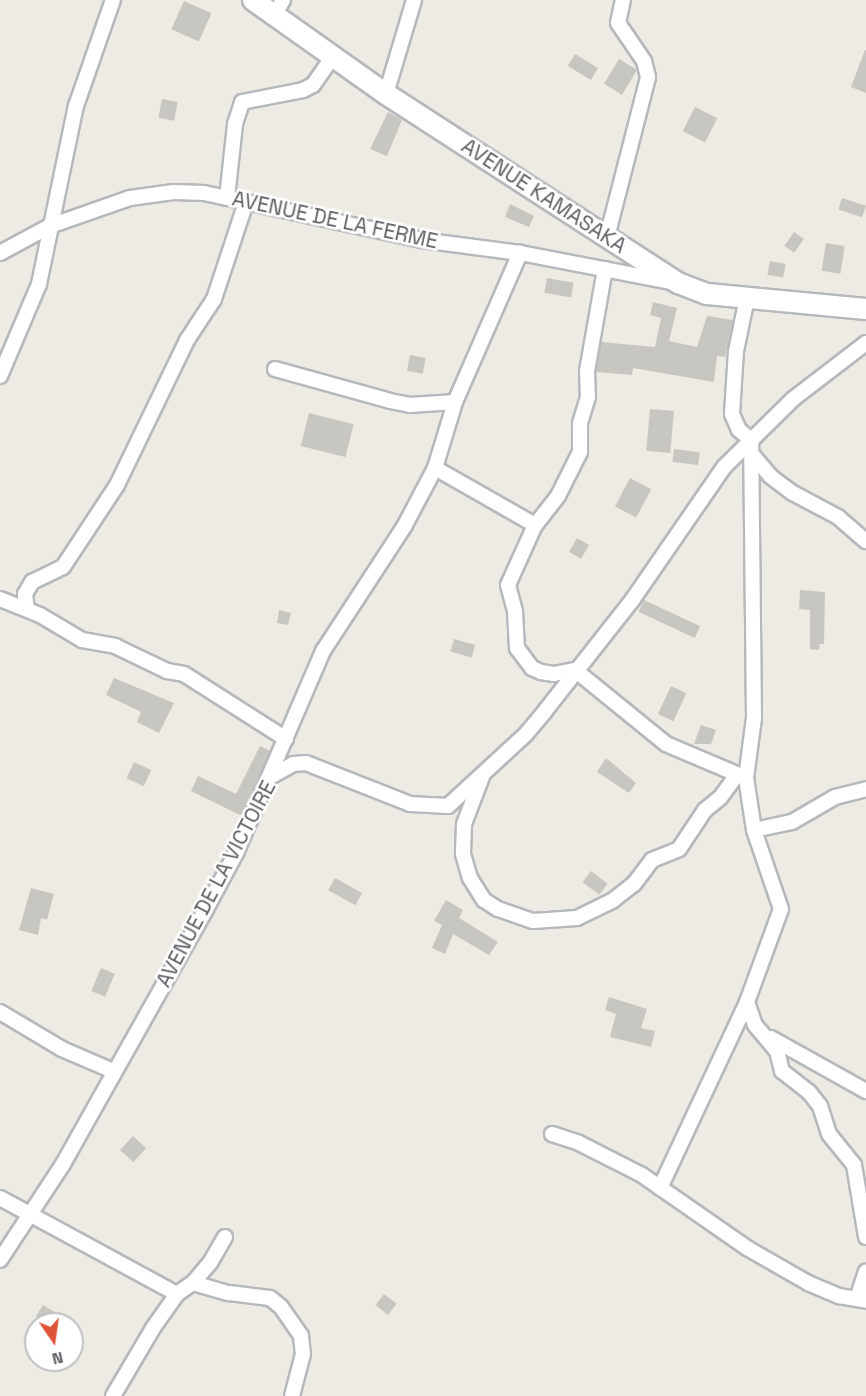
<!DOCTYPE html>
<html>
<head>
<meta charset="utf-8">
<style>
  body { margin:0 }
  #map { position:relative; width:866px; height:1396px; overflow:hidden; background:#edebe3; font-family:"Space Grotesk",sans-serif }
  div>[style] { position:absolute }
  .building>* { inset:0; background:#c8c6c0; transform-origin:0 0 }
  .roads { filter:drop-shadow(2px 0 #b5b8bc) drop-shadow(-2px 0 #b5b8bc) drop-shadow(0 2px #b5b8bc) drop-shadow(0 -2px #b5b8bc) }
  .street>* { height:14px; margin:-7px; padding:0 7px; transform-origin:7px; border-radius:7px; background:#fff }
  .secondary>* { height:20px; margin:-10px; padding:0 10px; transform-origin:10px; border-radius:10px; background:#fff }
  span { translate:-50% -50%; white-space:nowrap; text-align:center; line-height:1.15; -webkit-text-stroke:5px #fff; paint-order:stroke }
  .street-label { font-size:21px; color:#5b5e62 }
  .north { position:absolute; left:24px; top:1312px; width:60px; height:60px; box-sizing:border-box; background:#fff; border:2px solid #bdbfc0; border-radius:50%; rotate:167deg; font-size:16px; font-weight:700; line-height:24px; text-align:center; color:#5b5e62 }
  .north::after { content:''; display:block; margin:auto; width:21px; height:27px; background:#dd5238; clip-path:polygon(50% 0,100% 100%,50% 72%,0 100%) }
</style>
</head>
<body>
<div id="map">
  <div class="building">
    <i style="left:184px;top:1px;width:30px;height:31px;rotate:24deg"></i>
    <i style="clip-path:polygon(865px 50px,866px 50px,866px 93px,851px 87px)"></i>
    <i style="left:575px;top:54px;width:27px;height:14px;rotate:31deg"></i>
    <i style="left:619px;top:59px;width:21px;height:29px;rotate:31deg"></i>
    <i style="left:162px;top:99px;width:16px;height:19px;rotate:11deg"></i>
    <i style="left:695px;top:107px;width:25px;height:27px;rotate:27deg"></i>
    <i style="clip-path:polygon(388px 112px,402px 120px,387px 156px,370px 149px)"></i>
    <i style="left:842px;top:198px;width:25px;height:12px;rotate:18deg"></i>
    <i style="clip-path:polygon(510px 204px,534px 216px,529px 227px,505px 217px)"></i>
    <i style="left:794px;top:232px;width:12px;height:17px;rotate:35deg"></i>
    <i style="left:826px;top:243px;width:19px;height:28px;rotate:9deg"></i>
    <i style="left:770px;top:261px;width:16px;height:14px;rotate:11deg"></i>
    <i style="left:547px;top:278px;width:27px;height:15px;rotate:10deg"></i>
    <i style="clip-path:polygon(653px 302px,677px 308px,669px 341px,697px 347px,707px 316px,733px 320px,725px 357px,717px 356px,714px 382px,633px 368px,632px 375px,596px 372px,601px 342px,655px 347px,661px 318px,650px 315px)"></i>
    <i style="left:410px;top:355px;width:16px;height:16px;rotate:11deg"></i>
    <i style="left:650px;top:409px;width:24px;height:42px;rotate:5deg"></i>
    <i style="left:309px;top:413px;width:46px;height:34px;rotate:14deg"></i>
    <i style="left:674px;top:449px;width:26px;height:13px;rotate:7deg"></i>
    <i style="left:630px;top:478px;width:24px;height:32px;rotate:28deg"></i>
    <i style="left:577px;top:538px;width:14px;height:16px;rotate:30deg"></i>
    <i style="clip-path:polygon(800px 590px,825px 592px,824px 644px,820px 644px,819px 650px,810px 649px,810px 610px,799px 609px)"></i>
    <i style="left:644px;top:600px;width:62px;height:13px;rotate:25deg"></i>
    <i style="clip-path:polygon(279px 610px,291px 613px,288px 625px,277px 623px)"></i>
    <i style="left:454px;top:639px;width:22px;height:13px;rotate:16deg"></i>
    <i style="clip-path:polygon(114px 678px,174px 703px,159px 733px,137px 722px,141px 712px,106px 695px)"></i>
    <i style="left:671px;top:686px;width:17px;height:31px;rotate:25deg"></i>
    <i style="clip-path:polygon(701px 725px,716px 730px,711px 744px,694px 744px)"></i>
    <i style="clip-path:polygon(260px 746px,270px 751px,242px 816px,191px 791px,198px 776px,236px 794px)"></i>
    <i style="clip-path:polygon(606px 758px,636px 783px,629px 793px,597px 772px)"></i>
    <i style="left:134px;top:762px;width:19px;height:18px;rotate:25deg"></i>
    <i style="left:591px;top:871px;width:21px;height:14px;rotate:37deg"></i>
    <i style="left:335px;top:878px;width:31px;height:14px;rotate:29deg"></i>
    <i style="clip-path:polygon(31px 888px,54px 894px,47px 920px,41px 918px,38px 935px,19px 930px)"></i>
    <i style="clip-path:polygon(446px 900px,463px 910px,459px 918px,498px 942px,489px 955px,453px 934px,445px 954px,432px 948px,442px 925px,434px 921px)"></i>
    <i style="left:101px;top:968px;width:15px;height:25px;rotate:23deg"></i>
    <i style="clip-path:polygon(609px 997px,647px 1009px,641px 1028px,655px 1031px,651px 1047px,610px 1037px,616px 1014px,605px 1010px)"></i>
    <i style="left:133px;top:1136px;width:18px;height:19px;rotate:43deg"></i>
    <i style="left:384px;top:1294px;width:16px;height:14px;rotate:38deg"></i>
    <i style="clip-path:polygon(43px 1305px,74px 1324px,49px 1324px,36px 1316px)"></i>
  </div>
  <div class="roads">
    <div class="street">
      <i style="left:275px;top:14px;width:16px;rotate:-60deg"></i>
      <i style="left:386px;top:94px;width:98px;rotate:-73.4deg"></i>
      <i style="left:227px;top:198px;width:74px;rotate:-83.8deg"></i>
      <i style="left:235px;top:124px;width:23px;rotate:-72deg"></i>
      <i style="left:242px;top:102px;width:62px;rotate:-11.1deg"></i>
      <i style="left:303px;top:90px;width:11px;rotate:-27deg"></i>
      <i style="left:313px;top:85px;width:35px;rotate:-55deg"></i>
      <i style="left:607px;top:237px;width:165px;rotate:-75.6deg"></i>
      <i style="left:648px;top:77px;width:16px;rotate:-104deg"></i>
      <i style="left:644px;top:61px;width:46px;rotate:-124.4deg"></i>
      <i style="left:618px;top:23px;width:24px;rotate:-78deg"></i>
      <i style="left:0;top:253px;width:57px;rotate:-28.4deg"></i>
      <i style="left:50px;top:226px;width:85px;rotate:-19.3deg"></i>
      <i style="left:130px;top:198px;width:44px;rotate:-7.8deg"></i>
      <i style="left:174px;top:192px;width:30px;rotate:2deg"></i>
      <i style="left:204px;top:193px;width:222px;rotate:12.2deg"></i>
      <i style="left:421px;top:240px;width:100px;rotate:7.5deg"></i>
      <i style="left:520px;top:253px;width:154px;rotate:10.9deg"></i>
      <i style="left:605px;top:269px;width:104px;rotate:100deg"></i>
      <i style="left:587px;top:371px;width:26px;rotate:88deg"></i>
      <i style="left:588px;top:397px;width:28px;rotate:107deg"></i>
      <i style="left:580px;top:424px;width:28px;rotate:90deg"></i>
      <i style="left:580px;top:452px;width:49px;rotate:116.6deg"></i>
      <i style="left:558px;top:496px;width:37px;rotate:128deg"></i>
      <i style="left:535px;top:525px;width:66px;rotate:114.2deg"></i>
      <i style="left:508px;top:585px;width:27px;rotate:75deg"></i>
      <i style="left:515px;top:611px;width:37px;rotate:87deg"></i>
      <i style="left:517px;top:648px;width:25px;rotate:53deg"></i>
      <i style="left:532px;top:668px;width:10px;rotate:24deg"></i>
      <i style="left:541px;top:672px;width:13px;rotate:9deg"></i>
      <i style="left:554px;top:674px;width:21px;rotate:-11deg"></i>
      <i style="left:575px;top:670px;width:117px;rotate:39.1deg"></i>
      <i style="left:666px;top:744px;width:87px;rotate:23deg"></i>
      <i style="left:275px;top:369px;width:119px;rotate:15.5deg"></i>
      <i style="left:390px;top:401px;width:20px;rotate:11deg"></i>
      <i style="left:410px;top:405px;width:45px;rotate:-3.8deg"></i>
      <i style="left:0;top:376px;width:100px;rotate:-67deg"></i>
      <i style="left:39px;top:284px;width:182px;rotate:-78.3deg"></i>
      <i style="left:76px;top:106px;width:112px;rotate:-70.8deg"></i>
      <i style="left:751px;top:453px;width:30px;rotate:50deg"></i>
      <i style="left:770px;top:476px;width:26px;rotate:37deg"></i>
      <i style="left:791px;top:492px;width:53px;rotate:28deg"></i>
      <i style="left:838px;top:517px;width:37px;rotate:41deg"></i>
      <i style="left:435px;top:468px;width:115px;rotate:29.7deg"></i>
      <i style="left:0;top:599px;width:43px;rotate:21.8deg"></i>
      <i style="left:40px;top:615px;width:49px;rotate:30.8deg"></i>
      <i style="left:82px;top:640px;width:34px;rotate:10deg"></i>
      <i style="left:115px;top:646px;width:58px;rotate:25.7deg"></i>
      <i style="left:167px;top:671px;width:17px;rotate:10deg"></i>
      <i style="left:184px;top:674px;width:121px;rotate:32.5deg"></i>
      <i style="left:27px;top:609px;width:15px;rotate:-98deg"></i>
      <i style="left:25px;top:594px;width:14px;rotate:-60deg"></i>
      <i style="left:32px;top:582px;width:34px;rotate:-26deg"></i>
      <i style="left:63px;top:567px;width:98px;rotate:-56.6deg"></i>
      <i style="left:117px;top:485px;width:161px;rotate:-64.2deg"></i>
      <i style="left:187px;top:340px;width:49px;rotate:-56.6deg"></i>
      <i style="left:214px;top:299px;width:102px;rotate:-71.7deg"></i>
      <i style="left:270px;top:777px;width:26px;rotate:-29deg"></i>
      <i style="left:293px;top:764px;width:13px;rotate:-4deg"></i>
      <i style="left:306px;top:763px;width:112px;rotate:21.5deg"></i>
      <i style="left:410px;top:804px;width:38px;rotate:3deg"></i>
      <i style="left:448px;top:806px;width:106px;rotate:-42.7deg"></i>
      <i style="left:526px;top:734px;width:30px;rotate:-50deg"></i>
      <i style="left:545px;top:711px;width:142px;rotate:-51.8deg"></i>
      <i style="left:633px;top:599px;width:160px;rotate:-55.4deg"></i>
      <i style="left:724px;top:467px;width:97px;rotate:-44.6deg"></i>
      <i style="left:793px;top:399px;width:92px;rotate:-37.5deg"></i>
      <i style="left:482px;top:777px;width:50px;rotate:111deg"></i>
      <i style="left:464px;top:824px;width:30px;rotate:92deg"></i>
      <i style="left:463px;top:854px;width:25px;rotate:74deg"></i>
      <i style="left:470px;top:878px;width:26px;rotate:58deg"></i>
      <i style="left:484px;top:900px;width:17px;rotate:33deg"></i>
      <i style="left:498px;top:909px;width:37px;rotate:19deg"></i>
      <i style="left:533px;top:921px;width:44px;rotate:-3.9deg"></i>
      <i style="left:577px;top:918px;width:39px;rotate:-26deg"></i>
      <i style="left:612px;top:901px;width:28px;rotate:-38deg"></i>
      <i style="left:634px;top:884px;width:30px;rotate:-53deg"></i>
      <i style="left:652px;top:860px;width:29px;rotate:-22deg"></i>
      <i style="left:679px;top:849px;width:47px;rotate:-56.3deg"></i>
      <i style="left:705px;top:810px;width:19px;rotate:-39deg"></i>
      <i style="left:720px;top:798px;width:29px;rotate:-54deg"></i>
      <i style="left:754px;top:830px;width:39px;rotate:-12deg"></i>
      <i style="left:792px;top:822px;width:50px;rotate:-30.2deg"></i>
      <i style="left:835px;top:797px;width:32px;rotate:-14deg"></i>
      <i style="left:747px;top:1002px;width:24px;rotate:71deg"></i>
      <i style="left:755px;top:1025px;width:34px;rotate:50deg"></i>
      <i style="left:777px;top:1051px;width:21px;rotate:76deg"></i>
      <i style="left:782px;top:1071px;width:34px;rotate:38deg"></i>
      <i style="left:809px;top:1092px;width:18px;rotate:52deg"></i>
      <i style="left:820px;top:1106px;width:29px;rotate:72deg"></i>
      <i style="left:829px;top:1134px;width:40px;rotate:51deg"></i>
      <i style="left:854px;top:1165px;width:73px;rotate:80.5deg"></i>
      <i style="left:0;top:1012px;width:72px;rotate:30.8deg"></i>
      <i style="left:62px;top:1049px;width:56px;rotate:23.3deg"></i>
      <i style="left:771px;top:1038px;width:109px;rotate:29.2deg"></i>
      <i style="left:552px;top:1134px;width:28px;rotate:18deg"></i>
      <i style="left:579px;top:1143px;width:71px;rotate:26.9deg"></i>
      <i style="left:642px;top:1175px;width:128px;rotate:34.8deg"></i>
      <i style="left:747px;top:1248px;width:70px;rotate:29.8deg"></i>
      <i style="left:808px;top:1283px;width:34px;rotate:23deg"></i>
      <i style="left:839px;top:1296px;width:27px;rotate:10deg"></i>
      <i style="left:660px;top:1188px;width:205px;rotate:-64.9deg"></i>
      <i style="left:747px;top:1002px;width:99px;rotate:-69.9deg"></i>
      <i style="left:781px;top:909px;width:83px;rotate:-108.9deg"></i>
      <i style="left:754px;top:830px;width:53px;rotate:-98.7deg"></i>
      <i style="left:746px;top:778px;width:61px;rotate:-82.4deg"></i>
      <i style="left:754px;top:718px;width:278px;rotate:-90.6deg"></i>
      <i style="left:751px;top:440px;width:16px;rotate:-140deg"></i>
      <i style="left:739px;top:430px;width:17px;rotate:-114deg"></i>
      <i style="left:732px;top:414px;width:63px;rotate:-86.4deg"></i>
      <i style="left:736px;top:351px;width:54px;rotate:-78.3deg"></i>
      <i style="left:0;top:1198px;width:201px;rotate:28.5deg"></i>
      <i style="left:0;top:1260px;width:115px;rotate:-56.7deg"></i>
      <i style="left:63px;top:1164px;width:292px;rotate:-60.7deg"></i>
      <i style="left:206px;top:909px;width:64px;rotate:-61.8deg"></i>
      <i style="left:236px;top:853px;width:220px;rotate:-66.7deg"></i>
      <i style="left:323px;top:651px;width:150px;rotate:-56.9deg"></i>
      <i style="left:405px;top:525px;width:64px;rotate:-62.2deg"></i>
      <i style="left:435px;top:468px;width:69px;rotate:-73.1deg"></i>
      <i style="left:455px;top:402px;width:163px;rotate:-66.4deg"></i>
      <i style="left:193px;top:1283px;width:37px;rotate:16deg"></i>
      <i style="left:229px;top:1293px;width:41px;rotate:7deg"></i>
      <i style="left:270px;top:1298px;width:14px;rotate:39deg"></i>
      <i style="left:281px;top:1307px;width:35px;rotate:55deg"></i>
      <i style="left:301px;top:1336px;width:18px;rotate:84deg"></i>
      <i style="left:303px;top:1354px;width:43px;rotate:104.7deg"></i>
      <i style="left:857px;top:1299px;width:29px;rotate:-72deg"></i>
      <i style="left:113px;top:1396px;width:79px;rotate:-59.5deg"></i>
      <i style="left:153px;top:1328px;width:42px;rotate:-54.8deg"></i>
      <i style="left:177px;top:1294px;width:19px;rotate:-35deg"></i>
      <i style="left:193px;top:1283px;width:26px;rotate:-50deg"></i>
      <i style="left:210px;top:1263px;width:30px;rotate:-60deg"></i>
    </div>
    <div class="secondary">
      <i style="left:253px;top:0;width:163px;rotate:35.3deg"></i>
      <i style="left:386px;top:94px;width:348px;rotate:32.9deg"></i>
      <i style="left:678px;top:283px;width:31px;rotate:21deg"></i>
      <i style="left:707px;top:294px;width:160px;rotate:5.4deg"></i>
    </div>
  </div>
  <div class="street-label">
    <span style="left:544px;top:196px;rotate:33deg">AVENUE KAMASAKA</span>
    <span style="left:335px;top:220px;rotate:12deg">AVENUE DE LA FERME</span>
    <span style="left:216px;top:884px;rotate:-62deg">AVENUE DE LA VICTOIRE</span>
  </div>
  <div class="north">N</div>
</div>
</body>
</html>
